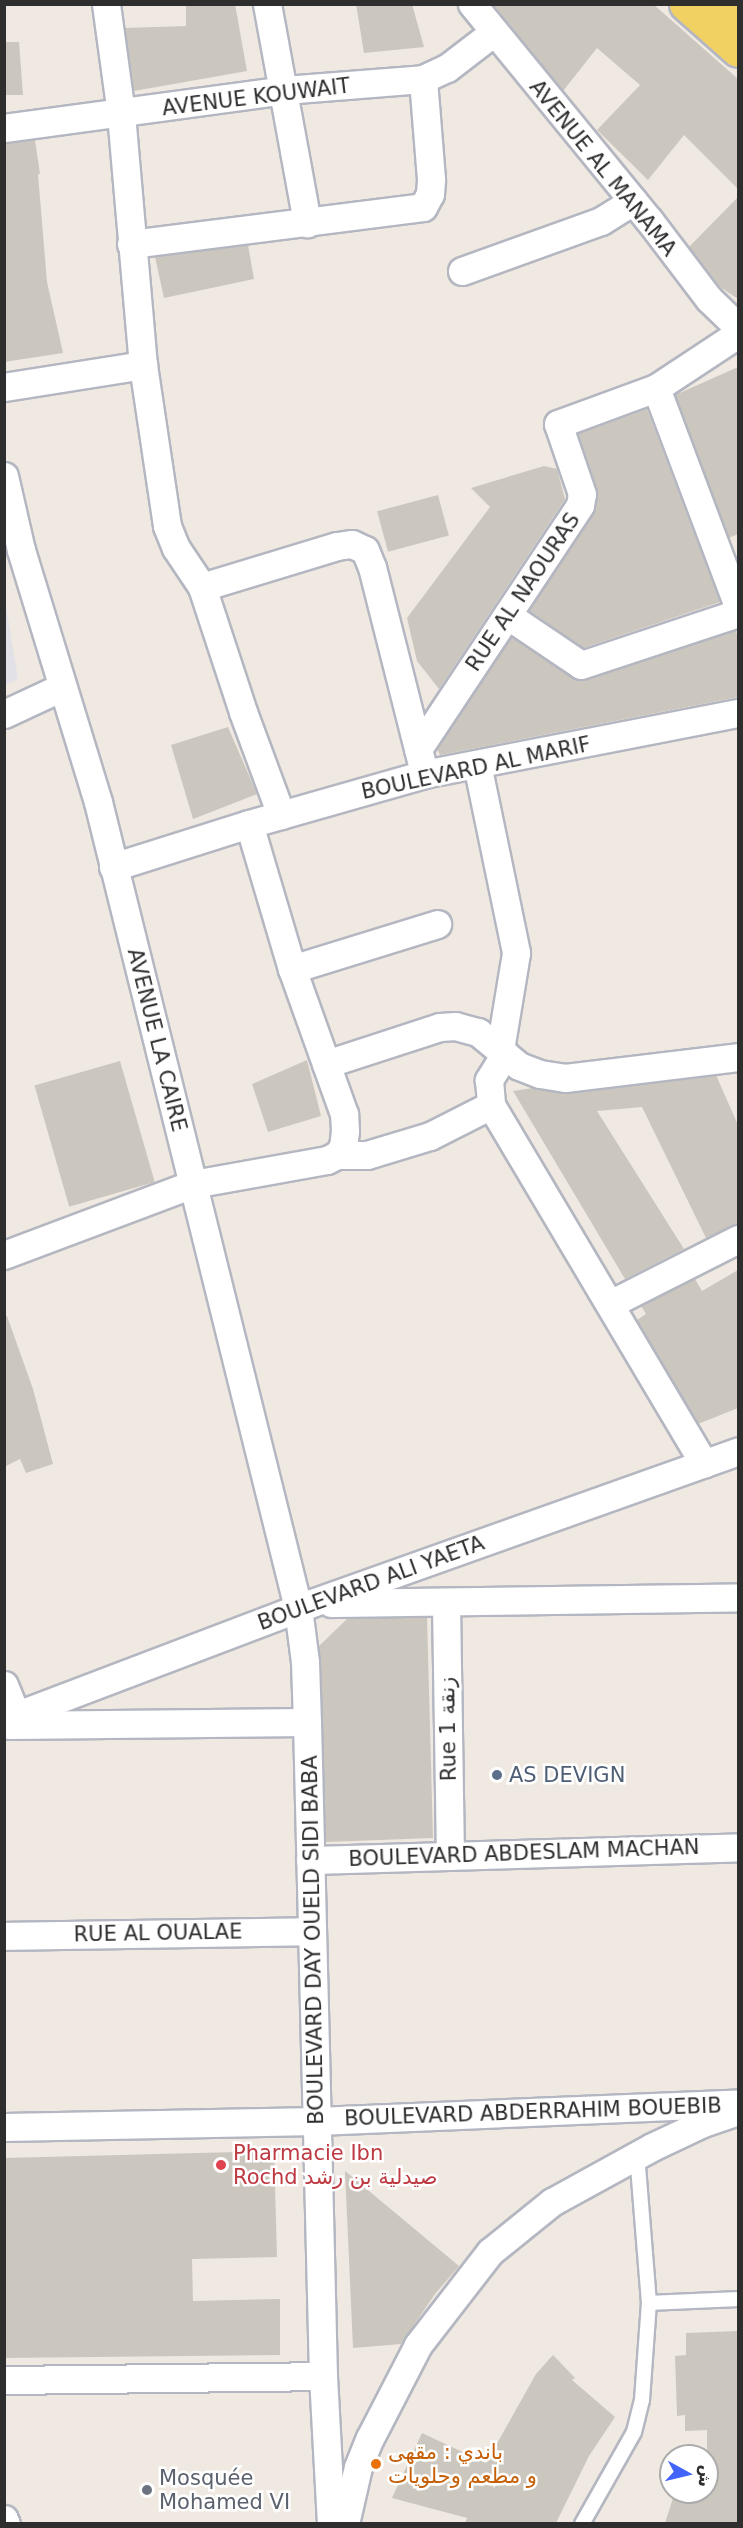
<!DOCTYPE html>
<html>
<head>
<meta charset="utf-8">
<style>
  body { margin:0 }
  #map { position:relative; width:743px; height:2528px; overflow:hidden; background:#efe9e1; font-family:"DejaVu Sans",Vazirmatn,sans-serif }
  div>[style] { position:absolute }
  .industrial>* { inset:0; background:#e3e1e8 }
  .building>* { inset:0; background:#cbc7bf; transform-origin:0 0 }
  .roads { filter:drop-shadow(2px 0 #b4b7c1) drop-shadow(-2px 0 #b4b7c1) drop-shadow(0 2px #b4b7c1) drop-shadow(0 -2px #b4b7c1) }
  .service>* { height:14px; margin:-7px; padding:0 7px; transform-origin:7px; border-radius:7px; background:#fff }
  .minor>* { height:27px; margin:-13.5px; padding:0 13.5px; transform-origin:13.5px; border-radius:13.5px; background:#fff }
  .primary>* { height:33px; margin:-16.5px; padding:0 16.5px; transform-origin:16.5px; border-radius:16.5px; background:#f2d163 }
  .dots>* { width:16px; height:16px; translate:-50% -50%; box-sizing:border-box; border:3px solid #fff; border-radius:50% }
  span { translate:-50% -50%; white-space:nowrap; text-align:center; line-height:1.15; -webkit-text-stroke:5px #fff; paint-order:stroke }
  .street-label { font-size:21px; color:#2e2e2e }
  .service-label { font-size:21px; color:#4e5e75 }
  .left { translate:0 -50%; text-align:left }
  .health-label { font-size:21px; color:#be3a42 }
  .food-label { font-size:21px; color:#c56008 }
  .worship-label { font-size:21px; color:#5b616d }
  .frame { position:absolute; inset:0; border:6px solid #2e2e2e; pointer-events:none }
  .north { position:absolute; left:659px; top:2444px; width:60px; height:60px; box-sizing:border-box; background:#fff; border:2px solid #ababab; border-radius:50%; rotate:98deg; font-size:16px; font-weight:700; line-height:24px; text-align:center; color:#2e2e2e }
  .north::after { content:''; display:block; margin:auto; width:21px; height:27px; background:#4264fb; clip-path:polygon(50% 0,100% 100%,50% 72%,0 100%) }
</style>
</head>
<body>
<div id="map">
  <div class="industrial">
    <i style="clip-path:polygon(5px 600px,18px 679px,5px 685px,4px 685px)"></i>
  </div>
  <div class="building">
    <i style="clip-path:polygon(186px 4px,235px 4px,247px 71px,134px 91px,125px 28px,186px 26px)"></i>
    <i style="clip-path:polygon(356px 4px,412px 4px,424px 47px,364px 53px)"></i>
    <i style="clip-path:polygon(493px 4px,653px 4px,738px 79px,738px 189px,684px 135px,648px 180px,597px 130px,640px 85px,597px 48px,563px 91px)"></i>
    <i style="clip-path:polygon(4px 42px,19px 42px,23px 95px,4px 95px)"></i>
    <i style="clip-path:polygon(35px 140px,40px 174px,38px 174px,47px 282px,63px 353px,4px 362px,4px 143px)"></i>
    <i style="clip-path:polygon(738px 197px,738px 299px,720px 287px,689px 247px)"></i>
    <i style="clip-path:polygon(248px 245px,254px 279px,164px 298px,155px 257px)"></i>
    <i style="clip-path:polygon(738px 367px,738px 534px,729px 538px,675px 395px)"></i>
    <i style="clip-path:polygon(647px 409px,720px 602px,583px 648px,529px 611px,596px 508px,597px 489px,578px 434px)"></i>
    <i style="clip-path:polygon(544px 466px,557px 469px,565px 499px,439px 689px,417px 661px,407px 618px,490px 507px,471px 488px)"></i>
    <i style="left:438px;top:495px;width:42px;height:63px;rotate:75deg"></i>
    <i style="clip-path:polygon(736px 630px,738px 640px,738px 697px,440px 755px,437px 749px,511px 637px,579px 681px)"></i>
    <i style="clip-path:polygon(228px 727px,257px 794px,193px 819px,171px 745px)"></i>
    <i style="clip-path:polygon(307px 1060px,321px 1116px,268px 1132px,252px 1084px)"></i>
    <i style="left:120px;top:1061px;width:126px;height:89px;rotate:74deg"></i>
    <i style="clip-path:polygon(716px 1075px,738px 1125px,738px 1223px,706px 1238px,642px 1107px,597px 1111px,684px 1249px,625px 1279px,513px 1091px,533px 1088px,567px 1094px)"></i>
    <i style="clip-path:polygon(738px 1270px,738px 1408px,698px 1424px,637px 1320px,646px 1314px,641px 1306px,695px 1279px,702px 1291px)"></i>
    <i style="clip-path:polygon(4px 1316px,7px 1316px,33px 1389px,53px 1464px,26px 1473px,20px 1459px,4px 1467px)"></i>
    <i style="clip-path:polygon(427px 1617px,433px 1838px,326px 1842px,319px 1646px,347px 1619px)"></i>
    <i style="clip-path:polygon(274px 2151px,277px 2257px,192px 2259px,193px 2301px,280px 2299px,280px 2355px,4px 2358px,4px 2158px)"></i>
    <i style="clip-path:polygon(345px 2171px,459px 2266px,435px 2294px,401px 2344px,353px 2348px)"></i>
    <i style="clip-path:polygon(738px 2331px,738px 2523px,665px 2523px,675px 2492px,707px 2492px,707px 2430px,685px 2431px,685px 2415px,677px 2416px,675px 2356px,686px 2355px,686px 2333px)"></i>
    <i style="clip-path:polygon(553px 2355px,575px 2378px,572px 2380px,615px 2417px,589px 2456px,556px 2523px,465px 2523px,467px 2518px,392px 2498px,422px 2433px,486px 2463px,536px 2374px)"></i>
  </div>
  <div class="roads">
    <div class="service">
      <i style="left:649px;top:2303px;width:89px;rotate:-2.6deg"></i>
      <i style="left:582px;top:2524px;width:106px;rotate:-60.5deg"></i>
      <i style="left:634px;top:2432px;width:33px;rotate:-76deg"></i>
      <i style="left:642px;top:2400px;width:97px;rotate:-85.9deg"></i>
      <i style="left:649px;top:2303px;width:148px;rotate:-94.6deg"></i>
    </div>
    <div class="minor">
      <i style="left:106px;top:4px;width:111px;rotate:82.2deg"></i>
      <i style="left:121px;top:114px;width:252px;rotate:85deg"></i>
      <i style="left:143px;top:365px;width:163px;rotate:81.5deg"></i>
      <i style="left:167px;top:526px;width:24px;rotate:68deg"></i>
      <i style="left:176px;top:548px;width:47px;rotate:56.3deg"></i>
      <i style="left:202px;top:587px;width:132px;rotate:71.8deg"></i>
      <i style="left:243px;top:712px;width:110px;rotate:69.7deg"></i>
      <i style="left:267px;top:4px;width:223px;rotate:79.6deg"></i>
      <i style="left:472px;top:4px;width:279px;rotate:50.7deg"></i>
      <i style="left:649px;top:220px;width:99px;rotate:52.8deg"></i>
      <i style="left:709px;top:299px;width:40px;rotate:44deg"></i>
      <i style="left:4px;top:128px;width:283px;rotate:-7.7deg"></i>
      <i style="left:284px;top:90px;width:139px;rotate:-4.5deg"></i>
      <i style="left:423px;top:79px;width:26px;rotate:-25deg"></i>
      <i style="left:447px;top:68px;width:59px;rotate:-37.5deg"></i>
      <i style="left:131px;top:244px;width:294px;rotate:-7.2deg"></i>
      <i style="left:423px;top:207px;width:15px;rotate:-62deg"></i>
      <i style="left:430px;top:194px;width:15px;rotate:-86deg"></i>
      <i style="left:431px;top:179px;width:100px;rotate:-94.6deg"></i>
      <i style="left:462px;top:271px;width:148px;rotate:-19.8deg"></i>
      <i style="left:601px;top:221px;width:38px;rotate:-32deg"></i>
      <i style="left:4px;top:387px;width:141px;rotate:-9deg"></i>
      <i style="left:656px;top:388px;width:233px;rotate:69.4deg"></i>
      <i style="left:4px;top:476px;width:76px;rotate:77.1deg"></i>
      <i style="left:21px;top:550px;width:264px;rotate:73deg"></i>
      <i style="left:98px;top:802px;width:830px;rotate:76.06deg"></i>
      <i style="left:298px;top:1608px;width:54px;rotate:82.6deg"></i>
      <i style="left:305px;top:1662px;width:60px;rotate:88.1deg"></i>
      <i style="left:307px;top:1722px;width:654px;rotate:88.6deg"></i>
      <i style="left:323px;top:2376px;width:148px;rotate:86.9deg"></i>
      <i style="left:202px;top:587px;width:141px;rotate:-16.9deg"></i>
      <i style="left:337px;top:546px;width:15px;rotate:-8deg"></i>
      <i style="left:352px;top:544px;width:14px;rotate:25deg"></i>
      <i style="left:365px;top:550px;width:18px;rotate:68deg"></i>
      <i style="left:372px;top:567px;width:200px;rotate:75.8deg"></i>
      <i style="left:507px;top:615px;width:89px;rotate:34deg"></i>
      <i style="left:581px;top:665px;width:165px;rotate:-18.3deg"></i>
      <i style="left:4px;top:714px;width:64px;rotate:-25deg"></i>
      <i style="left:418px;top:749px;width:293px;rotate:-56.4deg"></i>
      <i style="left:580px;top:505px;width:11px;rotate:-80deg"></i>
      <i style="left:582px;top:494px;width:74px;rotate:-108.9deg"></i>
      <i style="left:558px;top:424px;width:104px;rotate:-20.2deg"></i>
      <i style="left:656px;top:388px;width:98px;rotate:-33.4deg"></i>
      <i style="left:477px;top:764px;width:193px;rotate:78.3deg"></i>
      <i style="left:516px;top:953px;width:98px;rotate:99.4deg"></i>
      <i style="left:113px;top:867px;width:143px;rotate:-17.5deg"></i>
      <i style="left:249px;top:824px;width:182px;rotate:-15.9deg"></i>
      <i style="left:424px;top:774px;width:320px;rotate:-11deg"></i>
      <i style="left:292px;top:969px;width:152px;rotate:-17.2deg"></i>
      <i style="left:505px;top:1054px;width:31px;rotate:122deg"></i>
      <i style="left:489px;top:1080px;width:25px;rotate:85deg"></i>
      <i style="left:491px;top:1105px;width:417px;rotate:59.3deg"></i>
      <i style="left:326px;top:1064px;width:120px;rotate:-18deg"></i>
      <i style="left:440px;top:1027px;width:15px;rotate:-4deg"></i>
      <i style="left:455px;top:1026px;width:24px;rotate:15deg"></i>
      <i style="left:478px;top:1032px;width:53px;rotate:39.7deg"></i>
      <i style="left:519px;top:1066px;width:22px;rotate:21deg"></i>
      <i style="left:540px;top:1074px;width:25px;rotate:9deg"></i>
      <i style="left:565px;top:1078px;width:174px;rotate:-6.9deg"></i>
      <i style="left:337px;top:1155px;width:30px"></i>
      <i style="left:367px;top:1155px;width:66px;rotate:-16.8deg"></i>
      <i style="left:430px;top:1136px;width:68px;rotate:-26.9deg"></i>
      <i style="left:4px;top:1255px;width:202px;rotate:-20.6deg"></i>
      <i style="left:193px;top:1184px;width:136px;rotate:-10.2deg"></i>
      <i style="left:327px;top:1160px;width:11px;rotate:-27deg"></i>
      <i style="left:337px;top:1155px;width:10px;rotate:-53deg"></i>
      <i style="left:343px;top:1147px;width:16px;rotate:-83deg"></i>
      <i style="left:345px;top:1131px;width:17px;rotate:-93deg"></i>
      <i style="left:344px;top:1114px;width:154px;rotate:-109.7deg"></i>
      <i style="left:292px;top:969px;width:151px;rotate:-106.5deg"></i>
      <i style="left:610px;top:1304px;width:144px;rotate:-26.9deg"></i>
      <i style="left:331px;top:1603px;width:407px;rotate:-0.8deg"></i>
      <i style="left:446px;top:1603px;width:253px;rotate:89.1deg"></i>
      <i style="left:4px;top:1685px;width:32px;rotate:68deg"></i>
      <i style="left:4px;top:1720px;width:329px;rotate:-20.8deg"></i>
      <i style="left:312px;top:1603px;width:452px;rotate:-19.6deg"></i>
      <i style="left:9px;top:1725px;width:298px;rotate:-0.6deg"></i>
      <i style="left:310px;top:1860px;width:428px;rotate:-1.7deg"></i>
      <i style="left:4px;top:1936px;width:308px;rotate:-0.9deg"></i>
      <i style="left:4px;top:2127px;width:313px;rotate:-1.1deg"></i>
      <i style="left:317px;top:2121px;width:421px;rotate:-2.4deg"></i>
      <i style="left:4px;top:2380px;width:319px;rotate:-0.7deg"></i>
      <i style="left:4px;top:2519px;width:5px;rotate:68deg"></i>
      <i style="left:345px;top:2524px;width:58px;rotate:-77.2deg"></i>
      <i style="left:358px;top:2467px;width:31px;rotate:-68deg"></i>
      <i style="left:370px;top:2438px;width:105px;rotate:-62.7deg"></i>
      <i style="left:418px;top:2345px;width:118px;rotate:-52.3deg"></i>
      <i style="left:490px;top:2252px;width:80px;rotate:-38.9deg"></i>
      <i style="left:552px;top:2202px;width:114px;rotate:-28.8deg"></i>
      <i style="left:652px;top:2147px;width:56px;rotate:-25.2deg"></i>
      <i style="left:703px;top:2123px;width:34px;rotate:-19deg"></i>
    </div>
    <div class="primary">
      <i style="left:686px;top:4px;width:69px;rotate:41.5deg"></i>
      <i style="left:728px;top:4px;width:14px;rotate:45deg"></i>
    </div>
  </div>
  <div class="dots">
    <i style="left:497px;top:1775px;background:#5c6f8a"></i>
    <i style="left:221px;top:2165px;background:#e0444e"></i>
    <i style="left:376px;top:2464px;background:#e8710a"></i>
    <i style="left:147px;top:2490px;background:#6b7280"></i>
  </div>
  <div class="street-label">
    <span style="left:256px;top:97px;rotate:-7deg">AVENUE KOUWAIT</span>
    <span style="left:603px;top:168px;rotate:51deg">AVENUE AL MANAMA</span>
    <span style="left:523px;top:592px;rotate:-56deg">RUE AL NAOURAS</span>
    <span style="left:476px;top:768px;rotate:-12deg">BOULEVARD AL MARIF</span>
    <span style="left:157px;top:1040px;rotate:76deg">AVENUE LA CAIRE</span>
    <span style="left:371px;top:1583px;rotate:-20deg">BOULEVARD ALI YAETA</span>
    <span style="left:448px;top:1729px;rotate:-91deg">Rue 1 زنقة</span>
    <span style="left:524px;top:1853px;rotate:-2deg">BOULEVARD ABDESLAM MACHAN</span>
    <span style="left:158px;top:1933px;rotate:-1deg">RUE AL OUALAE</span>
    <span style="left:313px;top:1940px;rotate:-91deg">BOULEVARD DAY OUELD SIDI BABA</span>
    <span style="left:533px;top:2112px;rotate:-2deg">BOULEVARD ABDERRAHIM BOUEBIB</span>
  </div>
  <div class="service-label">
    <span class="left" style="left:509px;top:1775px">AS DEVIGN</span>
  </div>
  <div class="health-label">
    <span class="left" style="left:233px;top:2165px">Pharmacie Ibn<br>Rochd صيدلية بن رشد</span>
  </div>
  <div class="food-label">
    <span class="left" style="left:388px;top:2464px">باندي : مقهى<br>و مطعم وحلويات</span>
  </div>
  <div class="worship-label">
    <span class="left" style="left:159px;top:2490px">Mosquée<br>Mohamed VI</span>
  </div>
  <div class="frame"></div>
  <div class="north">ش</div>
</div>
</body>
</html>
